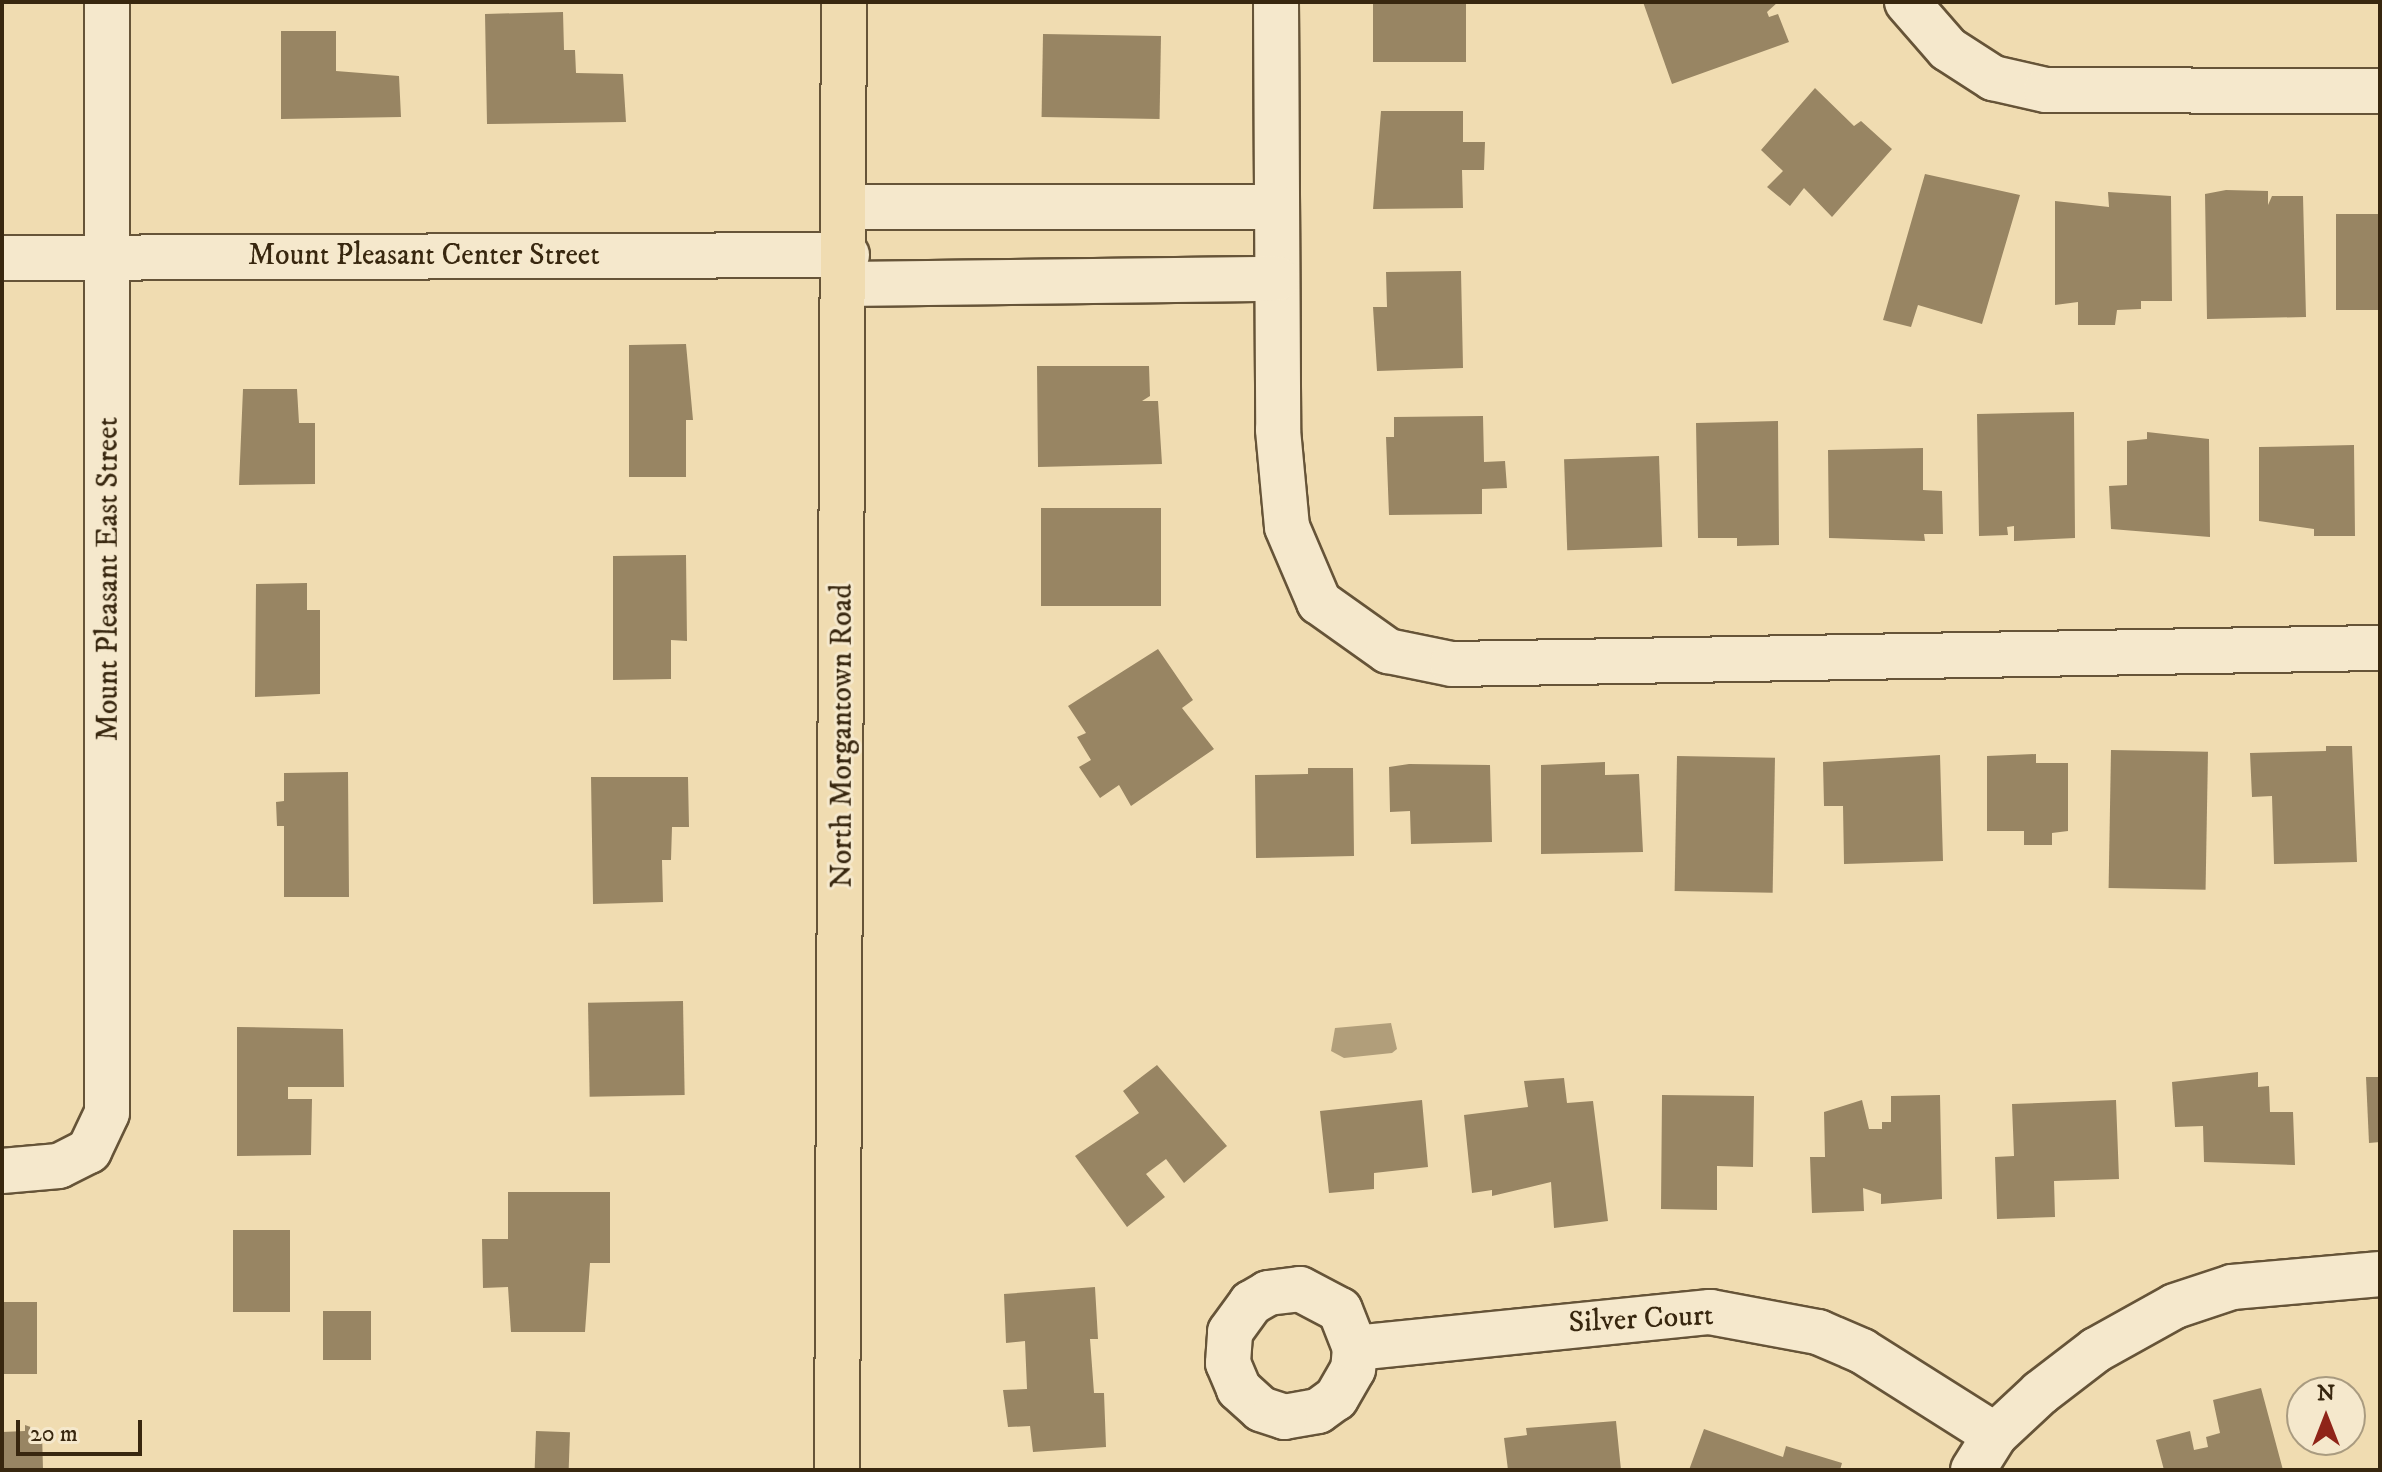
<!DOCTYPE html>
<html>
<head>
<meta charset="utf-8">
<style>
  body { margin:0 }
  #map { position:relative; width:2382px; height:1472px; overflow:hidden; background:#f0dcb1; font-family:"IM FELL DW Pica",serif }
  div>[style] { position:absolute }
  .water>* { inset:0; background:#b19e7a }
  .building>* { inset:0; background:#988563; transform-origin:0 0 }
  .roads { filter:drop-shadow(2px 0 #665438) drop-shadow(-2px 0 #665438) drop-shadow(0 2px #665438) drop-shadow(0 -2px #665438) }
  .minor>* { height:44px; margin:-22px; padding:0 22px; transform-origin:22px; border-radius:22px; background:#f5e8cc }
  .major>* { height:44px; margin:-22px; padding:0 22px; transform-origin:22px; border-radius:22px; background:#f0dcb1 }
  span { translate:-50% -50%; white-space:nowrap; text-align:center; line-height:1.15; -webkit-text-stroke:6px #f5e8cc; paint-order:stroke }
  .street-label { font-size:30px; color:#38270f }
  .frame { position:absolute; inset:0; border:4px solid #38270f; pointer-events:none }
  .north { position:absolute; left:2286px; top:1376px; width:80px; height:80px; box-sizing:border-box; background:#f5e8cc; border:2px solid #a99b80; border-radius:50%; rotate:0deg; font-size:22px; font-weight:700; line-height:32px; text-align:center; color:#38270f }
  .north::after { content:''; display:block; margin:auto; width:28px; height:36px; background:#8f2418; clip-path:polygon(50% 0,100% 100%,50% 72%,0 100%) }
  .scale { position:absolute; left:16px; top:1420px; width:126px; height:36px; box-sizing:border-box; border:4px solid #38270f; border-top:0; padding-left:10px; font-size:24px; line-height:28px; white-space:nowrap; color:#38270f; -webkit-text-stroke:6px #f5e8cc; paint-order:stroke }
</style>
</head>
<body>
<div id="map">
  <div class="water">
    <i style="clip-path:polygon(1391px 1023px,1397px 1049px,1392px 1053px,1344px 1058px,1331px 1051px,1335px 1028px)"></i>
  </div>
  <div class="building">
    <i style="left:1373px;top:2px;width:93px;height:60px"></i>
    <i style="clip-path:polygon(1643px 2px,1778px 2px,1767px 12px,1769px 17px,1778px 14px,1789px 42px,1672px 84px)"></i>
    <i style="clip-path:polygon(563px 12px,564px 50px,575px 50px,576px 73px,623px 74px,626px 122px,487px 124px,485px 14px)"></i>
    <i style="clip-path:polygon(281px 31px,336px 31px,336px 71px,399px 76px,401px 117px,281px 119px)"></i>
    <i style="left:1161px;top:36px;width:83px;height:118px;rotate:91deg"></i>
    <i style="clip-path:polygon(1815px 88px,1854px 126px,1861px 121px,1892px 149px,1832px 217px,1804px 188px,1790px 206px,1767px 187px,1783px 171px,1761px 150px)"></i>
    <i style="clip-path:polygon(1381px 111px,1463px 111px,1463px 142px,1485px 142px,1484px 170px,1462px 170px,1463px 208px,1373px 209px)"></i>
    <i style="clip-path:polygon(1925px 174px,2020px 195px,1982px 324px,1918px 305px,1911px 327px,1883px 320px)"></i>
    <i style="clip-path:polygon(2226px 190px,2268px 191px,2268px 205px,2272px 196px,2303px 196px,2306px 317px,2207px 319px,2205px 194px)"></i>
    <i style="clip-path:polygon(2108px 192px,2171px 196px,2172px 301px,2141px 301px,2141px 309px,2117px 310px,2115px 325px,2078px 325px,2078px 302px,2055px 305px,2055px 201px,2109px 207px)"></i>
    <i style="left:2336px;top:214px;width:44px;height:96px"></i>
    <i style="clip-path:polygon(1461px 271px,1463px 368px,1377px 371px,1373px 307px,1387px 307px,1386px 272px)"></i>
    <i style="clip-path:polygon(686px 344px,693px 420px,686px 420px,686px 477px,629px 477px,629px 345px)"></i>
    <i style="clip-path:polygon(1037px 366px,1149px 366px,1150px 396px,1142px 401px,1158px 401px,1162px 464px,1038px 467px)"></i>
    <i style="clip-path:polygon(243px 389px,297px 389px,299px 423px,315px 423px,315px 484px,239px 485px)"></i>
    <i style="clip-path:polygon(2074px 412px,2075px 538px,2014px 541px,2014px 526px,2007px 527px,2008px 535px,1979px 536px,1977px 414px)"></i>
    <i style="clip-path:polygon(1483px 416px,1484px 462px,1505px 461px,1507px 488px,1482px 489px,1482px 514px,1389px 515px,1386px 437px,1394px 437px,1394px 417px)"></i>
    <i style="clip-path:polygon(1778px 421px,1779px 545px,1737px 546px,1737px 538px,1698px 538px,1696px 423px)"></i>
    <i style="clip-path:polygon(2147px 432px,2209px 439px,2210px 537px,2111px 529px,2109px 486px,2127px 485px,2127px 441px,2147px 439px)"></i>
    <i style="clip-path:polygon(2354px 445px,2355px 536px,2314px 536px,2314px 529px,2259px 521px,2259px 447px)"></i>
    <i style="clip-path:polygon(1923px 448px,1923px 490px,1942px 491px,1943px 534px,1924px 534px,1925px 541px,1829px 538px,1828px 450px)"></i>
    <i style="left:1659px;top:456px;width:91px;height:95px;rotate:88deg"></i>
    <i style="left:1041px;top:508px;width:120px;height:98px"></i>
    <i style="clip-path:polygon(686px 555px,687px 641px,671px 640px,671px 679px,613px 680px,613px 556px)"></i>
    <i style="clip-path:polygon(307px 583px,307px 610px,320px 610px,320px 694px,255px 697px,256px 584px)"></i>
    <i style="clip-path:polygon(1158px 649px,1193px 700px,1182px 708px,1214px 749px,1131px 806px,1119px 785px,1100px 798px,1079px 767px,1091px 760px,1077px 737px,1086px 733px,1068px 706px)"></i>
    <i style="clip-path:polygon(2326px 746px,2352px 746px,2357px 862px,2274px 864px,2272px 796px,2252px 797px,2250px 753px,2326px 751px)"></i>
    <i style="left:2111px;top:750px;width:97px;height:138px;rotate:1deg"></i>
    <i style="clip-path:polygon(2036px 754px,2036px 763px,2068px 763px,2068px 831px,2052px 833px,2052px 845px,2024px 845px,2024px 831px,1987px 831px,1987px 756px)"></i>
    <i style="clip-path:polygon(1940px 755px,1943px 861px,1844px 864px,1843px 806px,1824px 806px,1823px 762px)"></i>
    <i style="left:1677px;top:756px;width:98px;height:135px;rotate:1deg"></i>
    <i style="clip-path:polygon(1605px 762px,1605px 775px,1639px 774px,1643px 852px,1541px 854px,1541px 765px)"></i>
    <i style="clip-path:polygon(1409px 764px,1490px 765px,1492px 842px,1411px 844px,1410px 811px,1390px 812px,1389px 767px)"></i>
    <i style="clip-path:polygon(1308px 768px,1353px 768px,1354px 856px,1256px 858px,1255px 775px,1308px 774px)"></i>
    <i style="clip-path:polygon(348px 772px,349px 897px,284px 897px,284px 826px,277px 826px,276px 802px,284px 801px,284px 773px)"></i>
    <i style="clip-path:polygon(591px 777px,688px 777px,689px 827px,672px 827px,671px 860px,662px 860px,663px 902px,593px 904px)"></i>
    <i style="left:683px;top:1001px;width:94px;height:95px;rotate:89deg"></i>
    <i style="clip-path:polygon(237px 1027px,343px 1029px,344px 1087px,288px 1087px,288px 1099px,312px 1099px,311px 1155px,237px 1156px)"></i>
    <i style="clip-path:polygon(1157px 1065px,1227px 1146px,1184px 1183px,1166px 1159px,1146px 1174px,1165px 1197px,1127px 1227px,1075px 1156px,1139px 1113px,1123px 1091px)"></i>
    <i style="clip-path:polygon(2258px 1072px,2258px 1087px,2269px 1086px,2270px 1112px,2293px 1112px,2295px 1165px,2204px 1162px,2203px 1126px,2175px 1127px,2172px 1082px)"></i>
    <i style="clip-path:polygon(2366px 1077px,2380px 1077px,2380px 1142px,2369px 1143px)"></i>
    <i style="clip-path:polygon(1564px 1078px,1567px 1103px,1593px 1101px,1608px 1221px,1554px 1228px,1551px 1182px,1492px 1196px,1492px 1190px,1472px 1193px,1464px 1115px,1528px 1107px,1524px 1081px)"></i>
    <i style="clip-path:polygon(1662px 1095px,1754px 1096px,1753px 1167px,1717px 1166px,1717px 1210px,1661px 1209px)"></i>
    <i style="clip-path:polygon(1940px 1095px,1942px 1199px,1881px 1204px,1881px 1194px,1863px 1188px,1864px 1211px,1812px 1213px,1810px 1157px,1825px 1157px,1824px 1112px,1862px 1100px,1869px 1129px,1882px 1129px,1882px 1122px,1891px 1122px,1891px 1096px)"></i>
    <i style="clip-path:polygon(1422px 1100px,1428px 1167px,1374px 1173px,1374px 1189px,1329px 1193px,1320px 1111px)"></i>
    <i style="clip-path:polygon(2116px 1100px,2119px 1179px,2054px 1181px,2055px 1217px,1997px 1219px,1995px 1157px,2014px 1156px,2012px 1104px)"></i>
    <i style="clip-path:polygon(508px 1192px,610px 1192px,610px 1263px,590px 1263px,585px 1332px,511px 1332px,508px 1287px,483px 1288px,482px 1239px,508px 1239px)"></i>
    <i style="left:233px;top:1230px;width:57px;height:82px"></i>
    <i style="clip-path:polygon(1095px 1287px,1098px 1339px,1090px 1339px,1094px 1393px,1104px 1393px,1106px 1447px,1033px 1452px,1030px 1426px,1008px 1427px,1003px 1390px,1027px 1389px,1025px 1341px,1006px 1343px,1004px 1294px)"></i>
    <i style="left:2px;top:1302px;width:35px;height:72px"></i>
    <i style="left:323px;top:1311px;width:48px;height:49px"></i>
    <i style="clip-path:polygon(2261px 1388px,2283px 1470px,2164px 1470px,2156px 1440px,2190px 1431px,2194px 1450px,2208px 1447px,2206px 1437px,2220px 1433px,2213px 1400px)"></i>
    <i style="clip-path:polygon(1616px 1421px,1621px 1470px,1508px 1470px,1504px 1438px,1527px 1435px,1526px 1428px)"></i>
    <i style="clip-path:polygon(25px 1425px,42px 1431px,43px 1470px,2px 1470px,2px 1432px,25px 1431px)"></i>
    <i style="clip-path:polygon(1704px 1429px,1783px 1457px,1786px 1446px,1842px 1463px,1840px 1470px,1689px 1470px)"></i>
    <i style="left:536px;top:1431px;width:34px;height:39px;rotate:2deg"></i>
  </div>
  <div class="roads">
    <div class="minor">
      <i style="left:1276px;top:2px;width:428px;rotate:89.7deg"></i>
      <i style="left:1278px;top:430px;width:97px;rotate:84.7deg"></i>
      <i style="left:1287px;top:527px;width:82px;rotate:66.9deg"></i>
      <i style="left:1319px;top:602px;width:85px;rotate:35.4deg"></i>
      <i style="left:1388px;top:651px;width:65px;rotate:11.5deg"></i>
      <i style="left:1452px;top:664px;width:928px;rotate:-0.99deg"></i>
      <i style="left:1907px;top:2px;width:62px;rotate:48.9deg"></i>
      <i style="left:1948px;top:49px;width:54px;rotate:32.8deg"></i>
      <i style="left:1993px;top:78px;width:54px;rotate:12.8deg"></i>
      <i style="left:2046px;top:90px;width:334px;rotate:0.2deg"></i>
      <i style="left:846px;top:207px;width:431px"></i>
      <i style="left:2px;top:258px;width:845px;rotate:-0.2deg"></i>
      <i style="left:847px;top:284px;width:430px;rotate:-0.7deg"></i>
      <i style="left:2px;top:1171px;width:57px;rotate:-5deg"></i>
      <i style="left:59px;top:1166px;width:34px;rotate:-27deg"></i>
      <i style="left:89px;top:1151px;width:42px;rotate:-64.7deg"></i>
      <i style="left:107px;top:1113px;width:1111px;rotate:-90deg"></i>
      <i style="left:1355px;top:1348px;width:21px;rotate:95deg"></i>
      <i style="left:1353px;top:1369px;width:34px;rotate:120deg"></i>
      <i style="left:1336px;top:1398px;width:22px;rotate:144deg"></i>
      <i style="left:1318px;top:1411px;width:34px;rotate:170deg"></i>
      <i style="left:1285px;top:1417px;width:25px;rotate:-162deg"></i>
      <i style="left:1261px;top:1409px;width:30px;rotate:-138deg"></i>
      <i style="left:1239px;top:1389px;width:28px;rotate:-113deg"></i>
      <i style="left:1228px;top:1363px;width:31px;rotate:-86deg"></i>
      <i style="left:1230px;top:1332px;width:36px;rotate:-54deg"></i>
      <i style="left:1251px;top:1303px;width:20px;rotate:-30deg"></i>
      <i style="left:1268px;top:1293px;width:32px;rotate:-7deg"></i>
      <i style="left:1300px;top:1289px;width:45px;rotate:27.7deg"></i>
      <i style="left:1340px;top:1310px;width:41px;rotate:68.5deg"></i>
      <i style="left:1355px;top:1348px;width:357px;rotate:-5.8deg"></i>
      <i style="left:1710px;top:1312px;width:110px;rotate:10.5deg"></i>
      <i style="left:1818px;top:1332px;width:48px;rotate:23.4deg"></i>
      <i style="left:1862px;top:1351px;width:157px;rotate:32.3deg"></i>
      <i style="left:1973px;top:1470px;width:41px;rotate:-57.8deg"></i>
      <i style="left:1995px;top:1435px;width:62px;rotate:-43deg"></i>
      <i style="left:2040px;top:1393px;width:71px;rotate:-37.5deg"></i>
      <i style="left:2096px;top:1350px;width:90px;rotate:-29.1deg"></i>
      <i style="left:2175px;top:1306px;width:60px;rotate:-18.4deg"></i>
      <i style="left:2232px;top:1287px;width:149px;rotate:-5deg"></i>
    </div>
    <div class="major">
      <i style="left:837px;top:1470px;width:1468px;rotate:-89.73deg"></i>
    </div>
  </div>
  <div class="street-label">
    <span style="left:424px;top:256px">Mount Pleasant Center Street</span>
    <span style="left:109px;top:579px;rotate:-90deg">Mount Pleasant East Street</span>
    <span style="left:843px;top:736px;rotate:-90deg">North Morgantown Road</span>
    <span style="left:1641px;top:1320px;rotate:-3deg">Silver Court</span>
  </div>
  <div class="frame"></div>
  <div class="north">N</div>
  <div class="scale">20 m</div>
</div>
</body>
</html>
